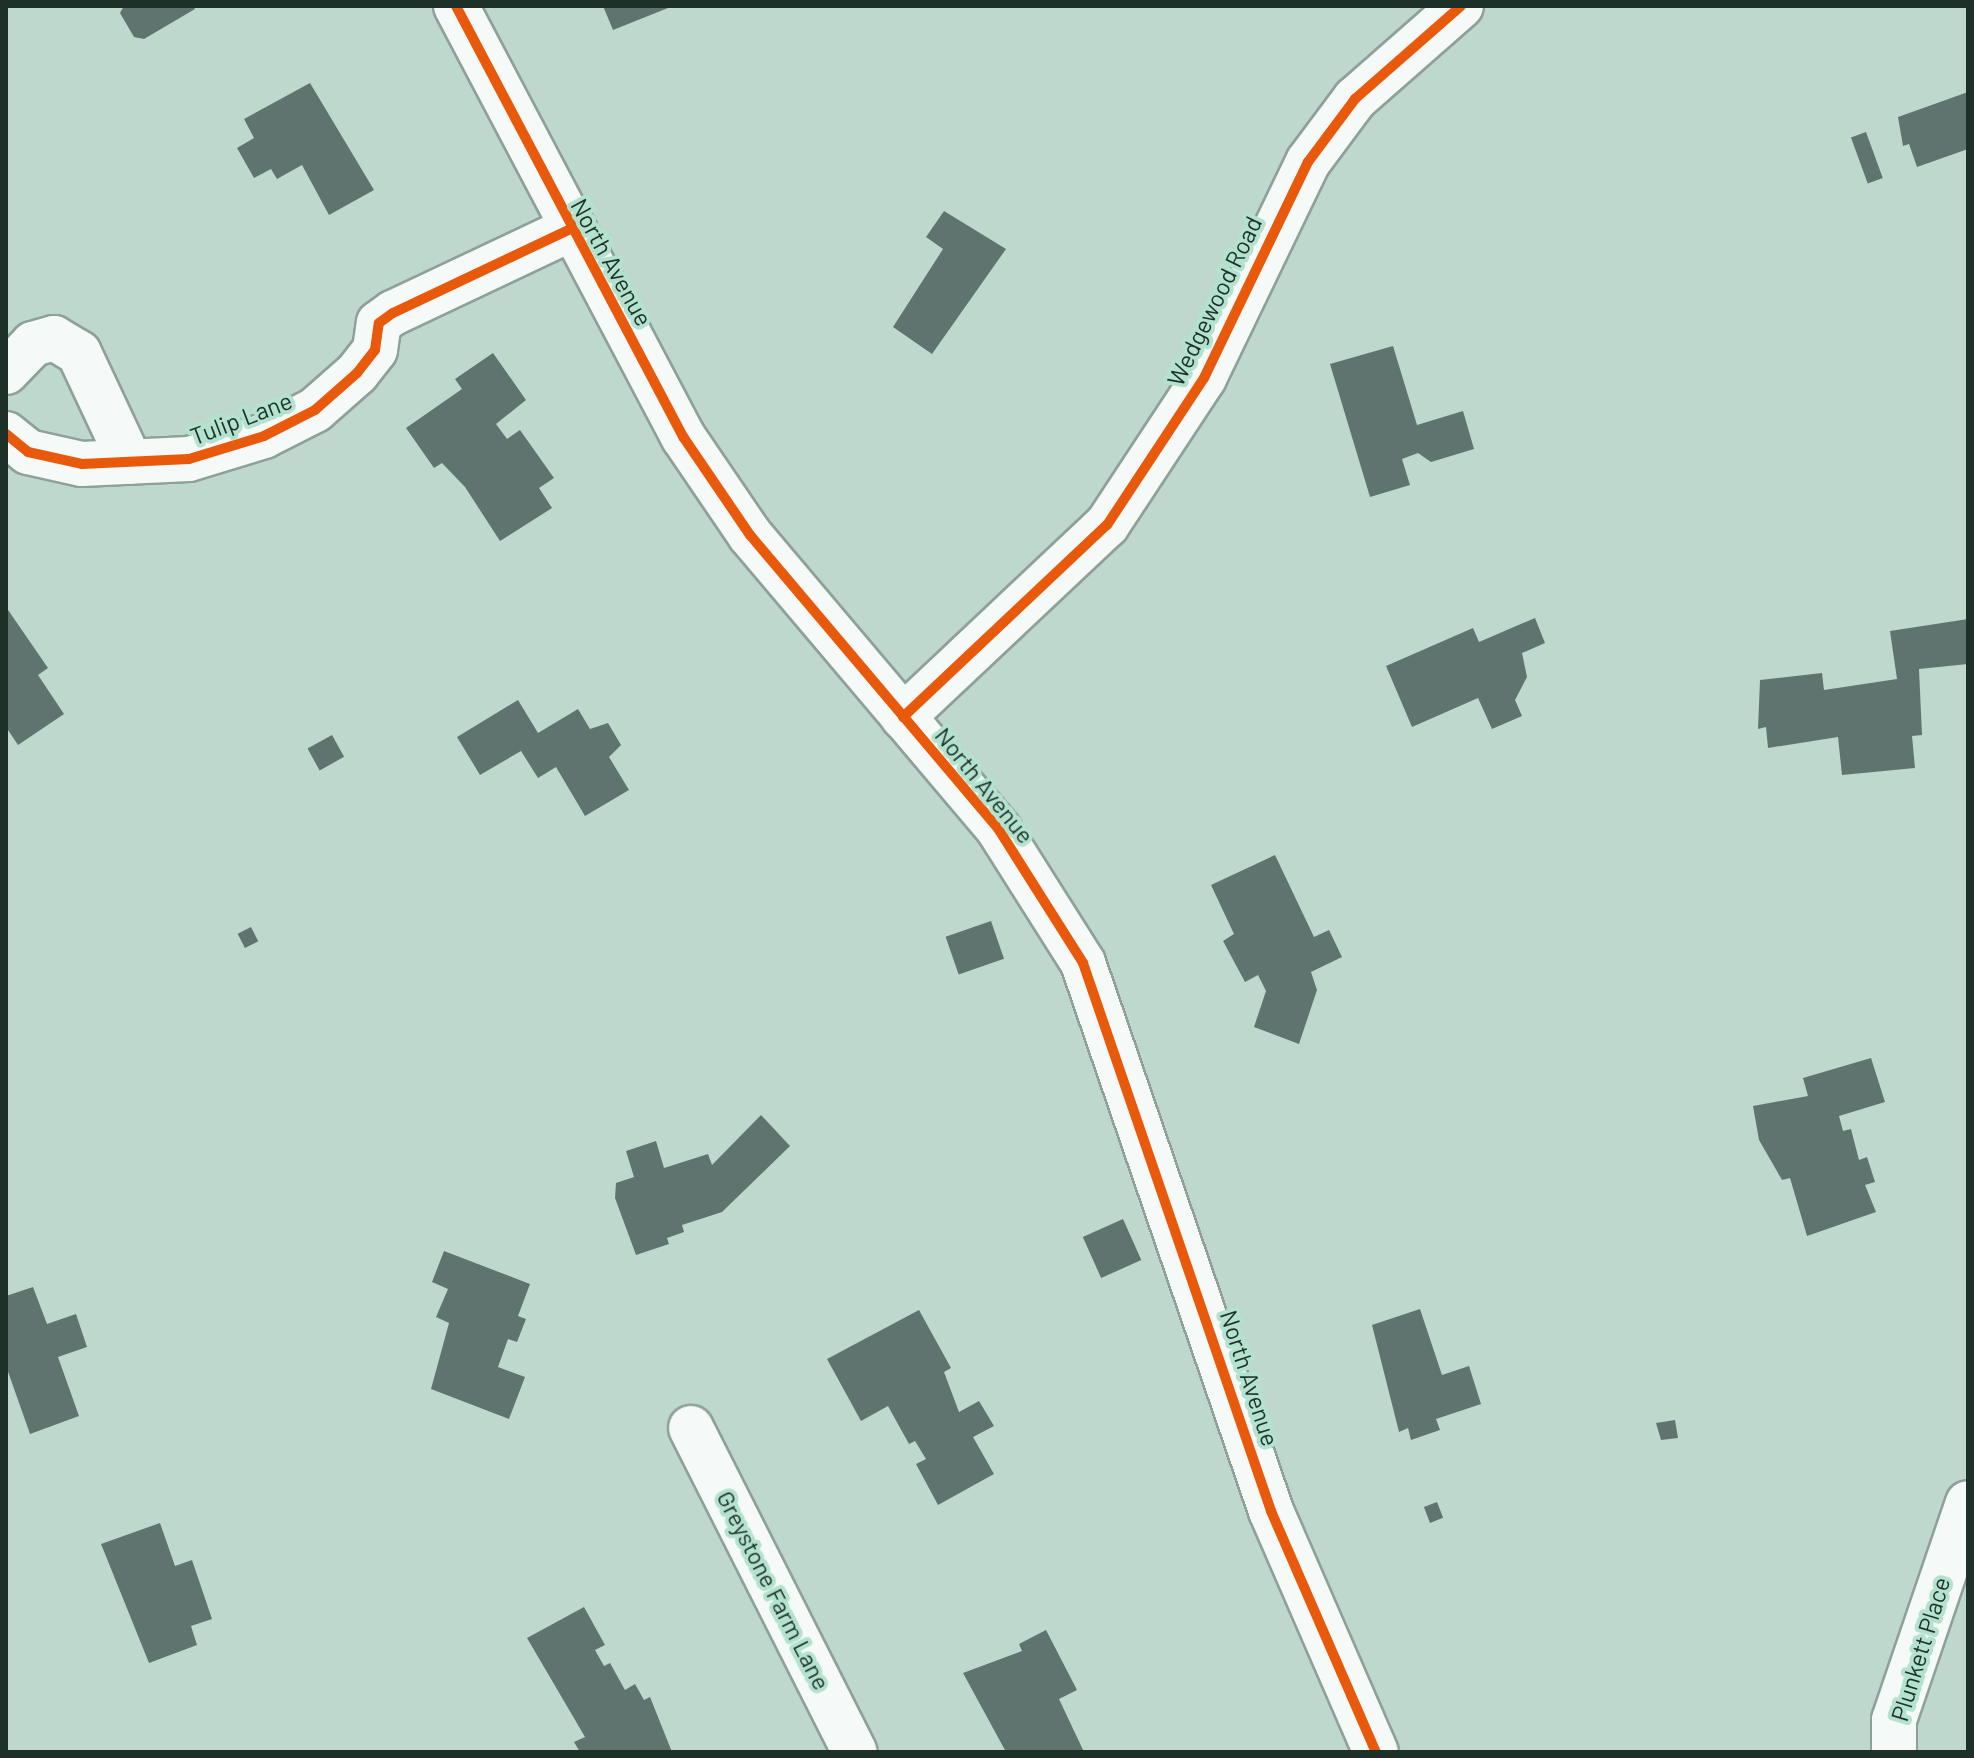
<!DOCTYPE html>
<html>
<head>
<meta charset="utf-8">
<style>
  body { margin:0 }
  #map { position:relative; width:1974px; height:1758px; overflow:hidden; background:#bed8cd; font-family:Barlow,sans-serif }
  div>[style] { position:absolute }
  .building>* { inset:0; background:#60746f; transform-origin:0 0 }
  .roads { filter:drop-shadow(2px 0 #8da199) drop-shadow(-2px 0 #8da199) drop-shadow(0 2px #8da199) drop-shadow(0 -2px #8da199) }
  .minor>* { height:44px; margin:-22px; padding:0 22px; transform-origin:22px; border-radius:22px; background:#f5f9f8 }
  .tertiary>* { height:44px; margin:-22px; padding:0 22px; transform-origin:22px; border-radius:22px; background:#f5f9f8 }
  .cycleway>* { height:10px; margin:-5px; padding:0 5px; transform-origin:5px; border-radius:5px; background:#e8590c }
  span { translate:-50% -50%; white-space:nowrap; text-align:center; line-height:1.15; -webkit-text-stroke:8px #b3e3cf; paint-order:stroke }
  .street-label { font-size:24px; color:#1e3129 }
  .frame { position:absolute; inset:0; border:8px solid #1e3129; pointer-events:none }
</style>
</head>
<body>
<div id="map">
  <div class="building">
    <i style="clip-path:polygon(124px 6px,193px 6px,195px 9px,144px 39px,134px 37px,120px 13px)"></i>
    <i style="clip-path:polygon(603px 6px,673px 6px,613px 30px)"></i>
    <i style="clip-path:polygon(310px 83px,374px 190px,329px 215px,302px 165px,277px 179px,271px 169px,254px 178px,237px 148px,254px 138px,244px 119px)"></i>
    <i style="clip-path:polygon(1968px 92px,1968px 149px,1917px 167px,1909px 144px,1903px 146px,1898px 117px)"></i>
    <i style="left:1866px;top:132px;width:49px;height:16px;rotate:70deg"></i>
    <i style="clip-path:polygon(944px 211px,1006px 249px,932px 354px,893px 327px,943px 249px,926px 237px)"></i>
    <i style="clip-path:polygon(1393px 346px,1417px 425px,1463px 411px,1474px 449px,1431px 462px,1418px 453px,1402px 459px,1410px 485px,1370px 497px,1330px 364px)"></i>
    <i style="clip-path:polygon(493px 353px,526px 400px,496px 424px,507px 439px,520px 430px,554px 478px,539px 488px,552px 508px,500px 541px,465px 487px,442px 463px,434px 468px,406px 428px,462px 389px,455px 379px)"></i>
    <i style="clip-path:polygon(6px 607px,48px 668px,38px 675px,64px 714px,18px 745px,6px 727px)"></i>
    <i style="clip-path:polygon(1535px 618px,1545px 643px,1522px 653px,1527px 677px,1515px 700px,1522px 716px,1492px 729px,1478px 698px,1412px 727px,1386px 666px,1473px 628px,1479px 642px)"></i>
    <i style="clip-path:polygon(1968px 619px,1968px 664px,1919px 669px,1922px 735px,1912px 736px,1915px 768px,1842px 775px,1838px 737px,1768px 748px,1766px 727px,1758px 729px,1760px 680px,1822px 673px,1824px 690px,1897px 679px,1890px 631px)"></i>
    <i style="clip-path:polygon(518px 700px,538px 733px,578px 709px,590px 729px,608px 723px,621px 745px,609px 757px,629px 790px,585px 816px,556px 767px,538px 778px,521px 751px,480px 775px,457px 737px)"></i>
    <i style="left:332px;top:735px;width:25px;height:28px;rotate:61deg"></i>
    <i style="clip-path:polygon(1275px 855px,1314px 937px,1329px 930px,1342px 957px,1311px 972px,1317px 990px,1299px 1044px,1254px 1027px,1266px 991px,1258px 975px,1245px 982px,1223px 941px,1234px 934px,1211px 885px)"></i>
    <i style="left:991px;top:921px;width:40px;height:48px;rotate:71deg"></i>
    <i style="left:251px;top:927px;width:16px;height:15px;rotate:63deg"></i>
    <i style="clip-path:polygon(1871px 1058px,1885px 1102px,1839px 1116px,1843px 1131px,1851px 1129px,1859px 1160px,1867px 1157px,1875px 1182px,1865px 1185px,1876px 1212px,1807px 1236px,1790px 1178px,1782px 1180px,1759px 1140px,1753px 1106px,1808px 1096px,1803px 1078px)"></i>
    <i style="clip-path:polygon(761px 1115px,790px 1146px,722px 1212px,682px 1225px,684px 1232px,667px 1238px,669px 1244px,636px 1255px,615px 1198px,616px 1183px,634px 1177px,626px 1151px,656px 1141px,664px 1168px,708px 1154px,712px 1165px)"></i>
    <i style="left:1123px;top:1219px;width:45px;height:44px;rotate:66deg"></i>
    <i style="clip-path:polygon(444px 1251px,530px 1284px,518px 1316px,526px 1319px,517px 1342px,508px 1339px,498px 1367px,525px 1377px,509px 1419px,431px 1389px,449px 1323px,436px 1317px,448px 1289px,432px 1282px)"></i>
    <i style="clip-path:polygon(33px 1287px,47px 1324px,76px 1314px,87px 1347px,58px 1357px,79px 1416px,30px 1434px,6px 1366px,6px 1296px)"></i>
    <i style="clip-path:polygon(1420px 1309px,1442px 1375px,1469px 1366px,1481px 1404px,1436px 1419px,1440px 1430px,1411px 1440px,1408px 1428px,1399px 1432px,1372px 1325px)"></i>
    <i style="clip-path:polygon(919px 1310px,951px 1368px,944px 1372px,959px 1412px,979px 1401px,994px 1426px,973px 1437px,994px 1474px,938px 1505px,916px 1464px,926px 1459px,915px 1441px,909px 1444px,888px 1406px,861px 1421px,827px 1359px)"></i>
    <i style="clip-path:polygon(1675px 1420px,1678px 1438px,1661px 1440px,1656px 1423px)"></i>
    <i style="left:1437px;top:1502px;width:17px;height:14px;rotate:69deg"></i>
    <i style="clip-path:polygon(160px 1523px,175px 1566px,192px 1560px,212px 1619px,191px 1626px,197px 1645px,149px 1663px,101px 1544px)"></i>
    <i style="clip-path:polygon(584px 1607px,605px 1645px,595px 1650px,604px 1666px,610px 1663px,625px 1690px,635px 1684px,644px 1700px,650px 1697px,672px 1752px,580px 1752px,574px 1742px,585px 1737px,527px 1638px)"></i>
    <i style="clip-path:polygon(1046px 1630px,1077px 1690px,1059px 1699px,1084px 1752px,1006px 1752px,963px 1673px,1022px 1651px,1019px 1644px)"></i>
  </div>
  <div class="roads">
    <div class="minor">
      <i style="left:6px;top:372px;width:39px;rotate:-46deg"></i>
      <i style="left:33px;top:344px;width:22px;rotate:-16deg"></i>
      <i style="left:54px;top:338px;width:29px;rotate:31deg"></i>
      <i style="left:79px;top:353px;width:120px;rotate:64.9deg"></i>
      <i style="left:6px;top:434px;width:28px;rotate:39deg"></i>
      <i style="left:28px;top:452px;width:55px;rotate:12.5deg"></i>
      <i style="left:82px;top:464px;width:107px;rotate:-2.7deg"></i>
      <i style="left:189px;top:459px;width:78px;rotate:-17deg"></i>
      <i style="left:264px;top:436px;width:57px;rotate:-27deg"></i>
      <i style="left:315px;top:410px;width:56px;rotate:-41.4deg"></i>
      <i style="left:357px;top:373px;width:29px;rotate:-52deg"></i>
      <i style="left:375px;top:350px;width:27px;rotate:-82deg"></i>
      <i style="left:379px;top:323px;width:17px;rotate:-36deg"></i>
      <i style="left:393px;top:313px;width:197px;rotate:-25.3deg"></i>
      <i style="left:903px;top:717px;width:280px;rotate:-43.3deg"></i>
      <i style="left:1107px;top:525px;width:176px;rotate:-56.6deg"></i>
      <i style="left:1204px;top:378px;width:240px;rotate:-64.3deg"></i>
      <i style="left:1308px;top:162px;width:79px;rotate:-53.3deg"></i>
      <i style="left:1355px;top:99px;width:141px;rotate:-41.3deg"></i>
      <i style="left:691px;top:1428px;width:363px;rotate:63.2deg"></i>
      <i style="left:1894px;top:1752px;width:32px;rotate:-90deg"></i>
      <i style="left:1894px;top:1720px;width:229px;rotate:-71.2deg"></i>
    </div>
    <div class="tertiary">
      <i style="left:456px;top:6px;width:488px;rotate:62.2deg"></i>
      <i style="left:684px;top:438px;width:117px;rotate:55.8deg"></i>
      <i style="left:750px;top:535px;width:386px;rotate:49.8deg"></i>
      <i style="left:999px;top:830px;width:157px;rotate:57.7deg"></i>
      <i style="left:1083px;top:963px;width:579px;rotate:71.06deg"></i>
      <i style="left:1271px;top:1511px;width:263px;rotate:66.5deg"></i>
    </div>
  </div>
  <div class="cycleway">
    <i style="left:456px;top:6px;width:488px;rotate:62.2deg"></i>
    <i style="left:684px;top:438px;width:117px;rotate:55.8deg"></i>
    <i style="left:750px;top:535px;width:386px;rotate:49.8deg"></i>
    <i style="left:999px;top:830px;width:157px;rotate:57.7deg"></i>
    <i style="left:1083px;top:963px;width:579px;rotate:71.06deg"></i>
    <i style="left:1271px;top:1511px;width:263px;rotate:66.5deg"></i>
    <i style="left:6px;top:434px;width:28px;rotate:39deg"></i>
    <i style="left:28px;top:452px;width:55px;rotate:12.5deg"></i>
    <i style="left:82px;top:464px;width:107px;rotate:-2.7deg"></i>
    <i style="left:189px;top:459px;width:78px;rotate:-17deg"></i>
    <i style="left:264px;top:436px;width:57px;rotate:-27deg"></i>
    <i style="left:315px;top:410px;width:56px;rotate:-41.4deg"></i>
    <i style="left:357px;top:373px;width:29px;rotate:-52deg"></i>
    <i style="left:375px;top:350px;width:27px;rotate:-82deg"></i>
    <i style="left:379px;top:323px;width:17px;rotate:-36deg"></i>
    <i style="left:393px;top:313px;width:197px;rotate:-25.3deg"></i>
    <i style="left:903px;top:717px;width:280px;rotate:-43.3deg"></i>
    <i style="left:1107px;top:525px;width:176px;rotate:-56.6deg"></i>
    <i style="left:1204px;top:378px;width:240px;rotate:-64.3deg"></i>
    <i style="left:1308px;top:162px;width:79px;rotate:-53.3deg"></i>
    <i style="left:1355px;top:99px;width:141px;rotate:-41.3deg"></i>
  </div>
  <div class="street-label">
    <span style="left:612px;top:262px;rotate:61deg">North Avenue</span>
    <span style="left:1214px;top:301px;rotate:-64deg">Wedgewood Road</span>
    <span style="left:241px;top:418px;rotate:-21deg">Tulip Lane</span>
    <span style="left:985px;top:785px;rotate:51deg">North Avenue</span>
    <span style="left:1250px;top:1378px;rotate:72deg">North Avenue</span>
    <span style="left:774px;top:1590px;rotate:63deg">Greystone Farm Lane</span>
    <span style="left:1920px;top:1649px;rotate:-73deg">Plunkett Place</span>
  </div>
  <div class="frame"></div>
</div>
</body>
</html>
